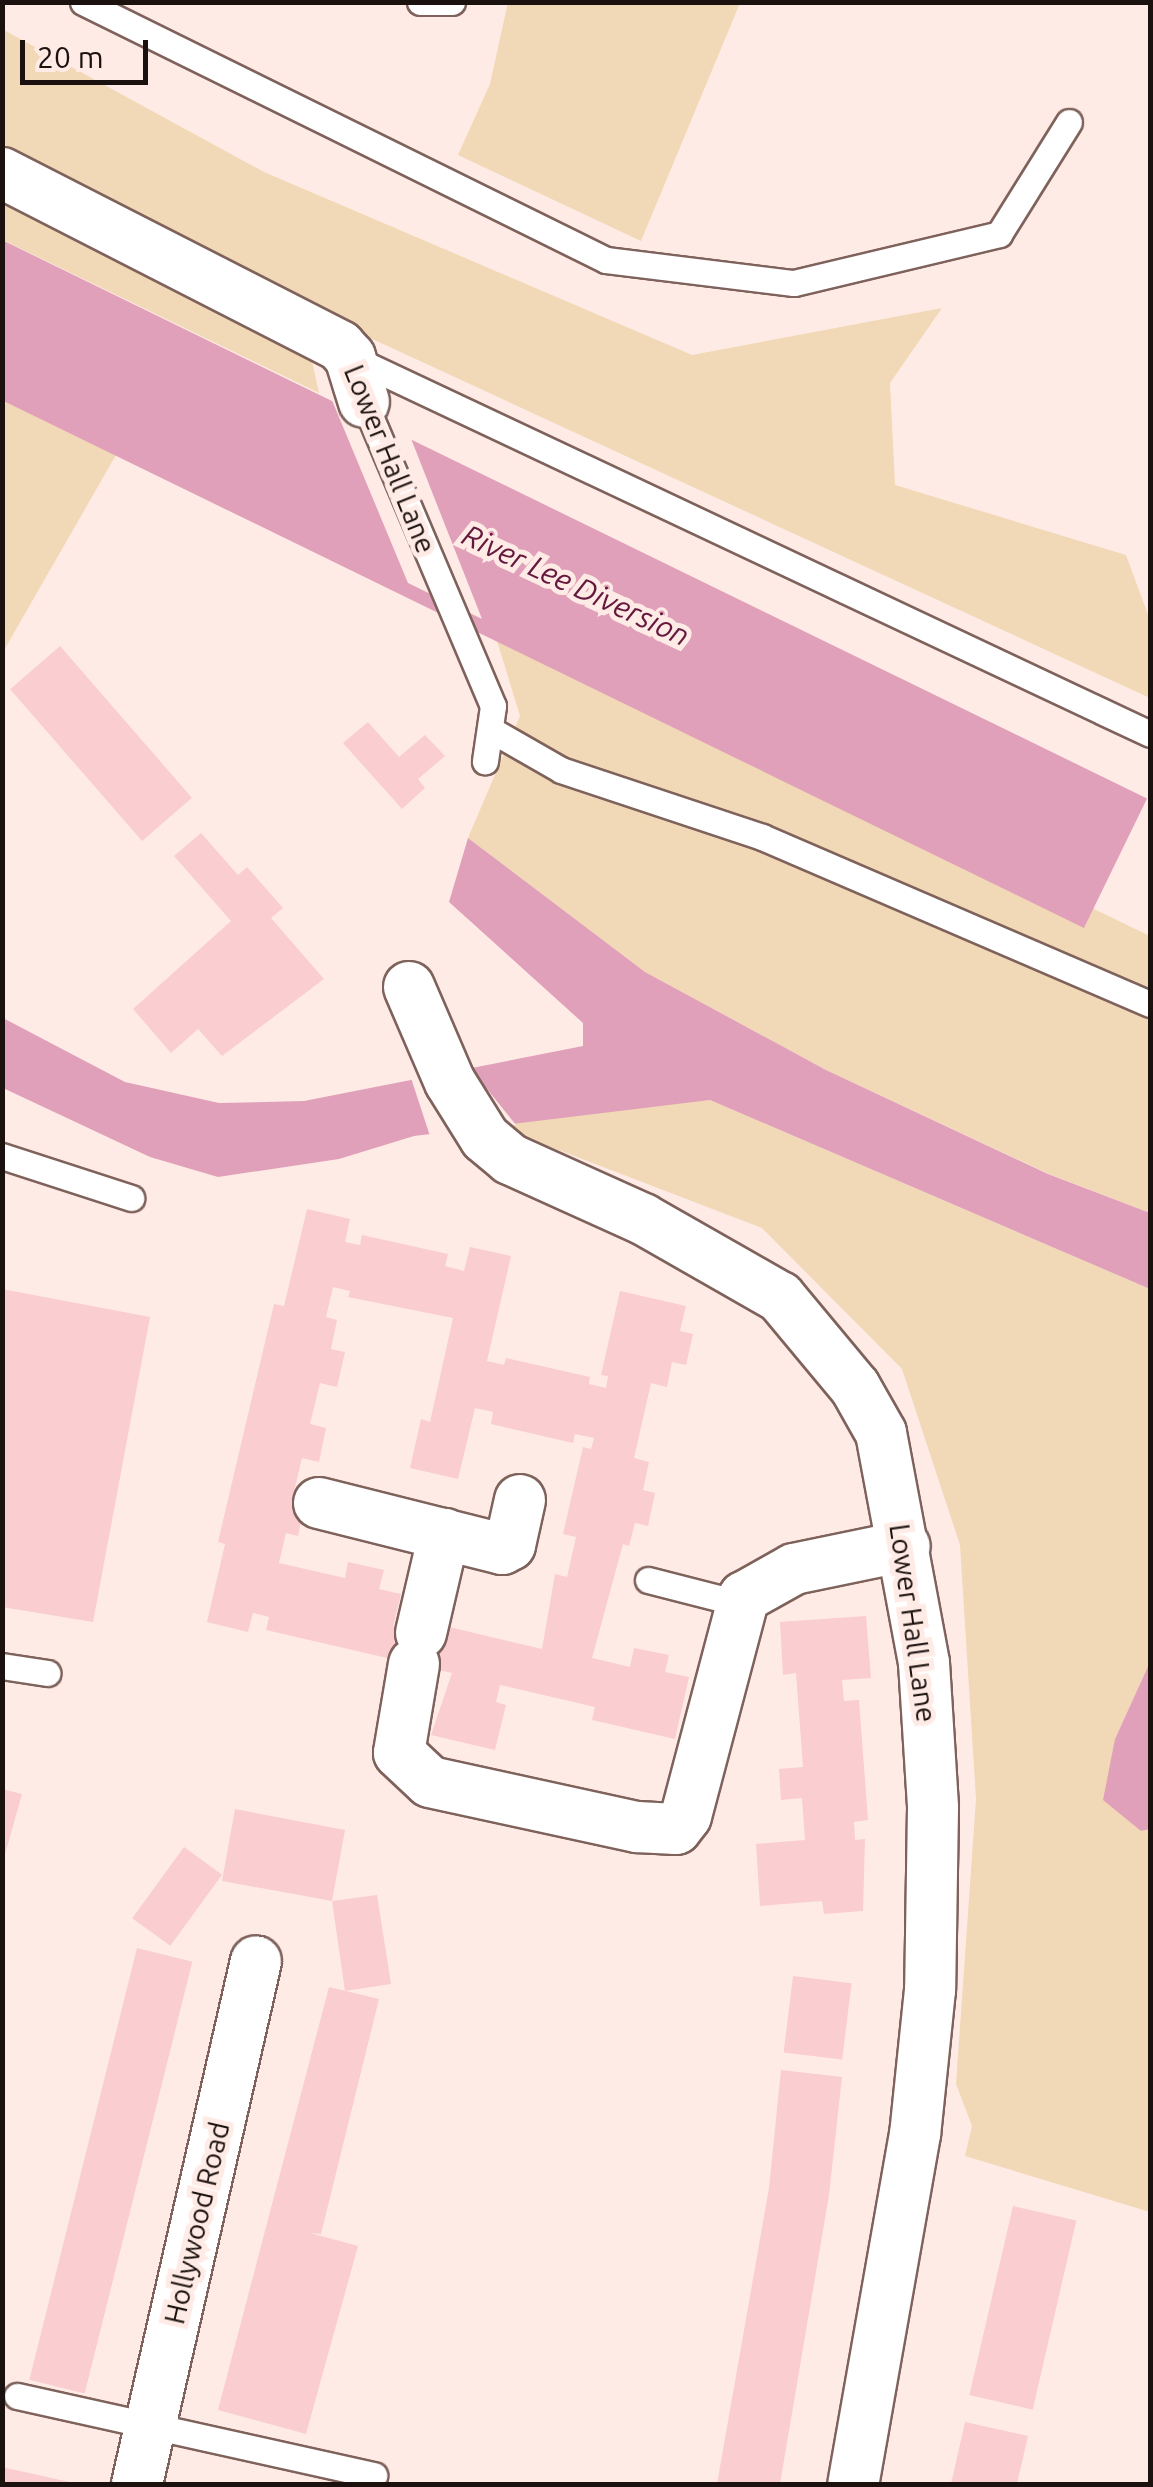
<!DOCTYPE html>
<html>
<head>
<meta charset="utf-8">
<style>
  body { margin:0 }
  #map { position:relative; width:1153px; height:2487px; overflow:hidden; background:#ffebe6; font-family:Ubuntu,sans-serif }
  div>[style] { position:absolute }
  .green>* { inset:0; background:#f1d8b6 }
  .water>* { inset:0; background:#e1a0b9; transform-origin:0 0 }
  .pier>* { inset:0; background:#ffebe6 }
  .building>* { inset:0; background:#facdd0; transform-origin:0 0 }
  .roads { filter:drop-shadow(2px 0 #7e625b) drop-shadow(-2px 0 #7e625b) drop-shadow(0 2px #7e625b) drop-shadow(0 -2px #7e625b) }
  .service>* { height:25px; margin:-12.5px; padding:0 12.5px; transform-origin:12.5px; border-radius:12.5px; background:#fff }
  .minor>* { height:50px; margin:-25px; padding:0 25px; transform-origin:25px; border-radius:25px; background:#fff }
  span { translate:-50% -50%; white-space:nowrap; text-align:center; line-height:1.15; -webkit-text-stroke:10px #ffebe6; paint-order:stroke }
  .street-label { font-size:28px; color:#1b110e }
  .water-label { font-size:30px; color:#64183e; font-style:italic }
  .frame { position:absolute; inset:0; border:5px solid #1b110e; pointer-events:none }
  .scale { position:absolute; left:20px; top:40px; width:128px; height:45px; box-sizing:border-box; border:5px solid #1b110e; border-top:0; padding-left:12px; font-size:30px; line-height:35px; white-space:nowrap; color:#1b110e; -webkit-text-stroke:8px #ffebe6; paint-order:stroke }
</style>
</head>
<body>
<div id="map">
  <div class="green">
    <i style="clip-path:polygon(508px 2px,740px 3px,641px 241px,458px 155px,490px 84px)"></i>
    <i style="clip-path:polygon(2px 29px,264px 172px,692px 355px,942px 308px,890px 383px,895px 485px,1126px 555px,1150px 620px,1150px 698px,355px 331px,3px 147px)"></i>
    <i style="clip-path:polygon(2px 201px,155px 269px,312px 361px,319px 393px,3px 240px)"></i>
    <i style="clip-path:polygon(3px 384px,124px 441px,3px 652px)"></i>
    <i style="clip-path:polygon(490px 618px,1150px 936px,1150px 1213px,1049px 1174px,826px 1070px,645px 972px,468px 838px,520px 716px)"></i>
    <i style="clip-path:polygon(710px 1100px,1150px 1289px,1150px 1662px,1115px 1739px,1141px 1831px,1150px 1829px,1150px 2212px,965px 2156px,972px 2126px,956px 2084px,976px 1799px,960px 1545px,902px 1369px,762px 1228px,499px 1127px,569px 1112px)"></i>
  </div>
  <div class="water">
    <i style="left:2px;top:240px;width:1274px;height:144px;rotate:26deg"></i>
    <i style="clip-path:polygon(468px 838px,645px 972px,826px 1070px,1048px 1174px,1150px 1213px,1150px 1289px,710px 1100px,414px 1136px,339px 1159px,218px 1177px,150px 1157px,3px 1088px,3px 1018px,125px 1082px,219px 1103px,304px 1101px,583px 1046px,583px 1023px,449px 902px)"></i>
    <i style="clip-path:polygon(1150px 1662px,1150px 1829px,1141px 1831px,1103px 1800px,1115px 1739px)"></i>
  </div>
  <div class="pier">
    <i style="clip-path:polygon(329px 393px,408px 431px,482px 619px,408px 583px)"></i>
    <i style="clip-path:polygon(466px 1063px,516px 1125px,431px 1139px,410px 1075px)"></i>
  </div>
  <div class="building">
    <i style="left:60px;top:646px;width:201px;height:66px;rotate:49deg"></i>
    <i style="clip-path:polygon(368px 722px,399px 757px,425px 735px,445px 756px,418px 779px,425px 788px,402px 809px,343px 743px)"></i>
    <i style="clip-path:polygon(201px 833px,238px 875px,247px 867px,283px 908px,271px 918px,324px 979px,222px 1056px,198px 1029px,171px 1053px,133px 1009px,231px 921px,174px 856px)"></i>
    <i style="clip-path:polygon(evenodd,307px 1209px,350px 1219px,345px 1242px,360px 1245px,362px 1235px,448px 1254px,445px 1266px,464px 1271px,470px 1247px,511px 1256px,487px 1361px,504px 1365px,506px 1358px,590px 1377px,589px 1384px,606px 1388px,608px 1376px,601px 1375px,620px 1291px,686px 1306px,680px 1331px,693px 1334px,686px 1365px,672px 1362px,667px 1387px,651px 1383px,634px 1458px,649px 1462px,643px 1490px,655px 1493px,648px 1526px,635px 1523px,629px 1546px,623px 1544px,592px 1658px,630px 1667px,634px 1648px,669px 1655px,665px 1672px,689px 1677px,675px 1739px,592px 1720px,595px 1707px,500px 1685px,496px 1702px,506px 1705px,495px 1750px,431px 1735px,452px 1673px,266px 1630px,269px 1617px,253px 1613px,248px 1632px,207px 1622px,225px 1544px,218px 1542px,274px 1304px,284px 1306px,307px 1209px,333px 1287px,350px 1291px,348px 1297px,453px 1318px,430px 1422px,421px 1419px,410px 1468px,458px 1479px,475px 1408px,493px 1412px,491px 1424px,573px 1443px,575px 1434px,594px 1438px,591px 1449px,583px 1447px,563px 1534px,576px 1537px,567px 1577px,555px 1574px,542px 1649px,441px 1625px,438px 1637px,393px 1627px,401px 1594px,379px 1589px,384px 1570px,348px 1562px,345px 1578px,279px 1563px,286px 1533px,298px 1536px,305px 1503px,292px 1500px,302px 1458px,319px 1462px,326px 1428px,310px 1424px,320px 1383px,337px 1387px,345px 1352px,331px 1349px,337px 1320px,326px 1317px,333px 1287px)"></i>
    <i style="clip-path:polygon(2px 1289px,150px 1317px,93px 1622px,2px 1607px)"></i>
    <i style="clip-path:polygon(866px 1616px,871px 1678px,842px 1680px,844px 1701px,859px 1700px,868px 1820px,854px 1822px,855px 1840px,865px 1839px,863px 1911px,824px 1914px,822px 1901px,760px 1906px,756px 1844px,805px 1840px,802px 1798px,781px 1800px,779px 1769px,803px 1767px,796px 1673px,783px 1675px,780px 1622px)"></i>
    <i style="clip-path:polygon(2px 1789px,22px 1794px,4px 1858px,2px 1858px)"></i>
    <i style="clip-path:polygon(235px 1809px,345px 1830px,332px 1901px,377px 1895px,391px 1984px,345px 1991px,332px 1901px,222px 1881px)"></i>
    <i style="left:184px;top:1847px;width:47px;height:88px;rotate:36deg"></i>
    <i style="left:137px;top:1948px;width:57px;height:445px;rotate:14deg"></i>
    <i style="left:793px;top:1976px;width:59px;height:77px;rotate:7deg"></i>
    <i style="clip-path:polygon(329px 1987px,379px 1999px,321px 2234px,310px 2233px,358px 2246px,306px 2434px,218px 2410px)"></i>
    <i style="clip-path:polygon(781px 2070px,842px 2077px,829px 2195px,780px 2484px,717px 2484px,769px 2188px)"></i>
    <i style="left:1013px;top:2206px;width:65px;height:194px;rotate:13deg"></i>
    <i style="clip-path:polygon(965px 2422px,1028px 2436px,1017px 2484px,951px 2484px)"></i>
    <i style="clip-path:polygon(2px 2467px,74px 2483px,74px 2484px,2px 2484px)"></i>
  </div>
  <div class="roads">
    <div class="service">
      <i style="left:83px;top:2px;width:583px;rotate:26.26deg"></i>
      <i style="left:606px;top:260px;width:189px;rotate:7deg"></i>
      <i style="left:794px;top:283px;width:211px;rotate:-13.4deg"></i>
      <i style="left:999px;top:234px;width:132px;rotate:-58deg"></i>
      <i style="left:420px;top:2px;width:32px"></i>
      <i style="left:350px;top:357px;width:884px;rotate:25.23deg"></i>
      <i style="left:364px;top:402px;width:330px;rotate:67deg"></i>
      <i style="left:493px;top:706px;width:56px;rotate:98.3deg"></i>
      <i style="left:493px;top:731px;width:78px;rotate:29.8deg"></i>
      <i style="left:561px;top:770px;width:212px;rotate:18.4deg"></i>
      <i style="left:762px;top:837px;width:422px;rotate:23.3deg"></i>
      <i style="left:2px;top:1156px;width:136px;rotate:18deg"></i>
      <i style="left:648px;top:1580px;width:97px;rotate:14.3deg"></i>
      <i style="left:2px;top:1666px;width:46px;rotate:8.8deg"></i>
      <i style="left:17px;top:2396px;width:366px;rotate:12.5deg"></i>
    </div>
    <div class="minor">
      <i style="left:2px;top:173px;width:380px;rotate:27.1deg"></i>
      <i style="left:340px;top:346px;width:15px;rotate:48deg"></i>
      <i style="left:350px;top:357px;width:47px;rotate:72.7deg"></i>
      <i style="left:409px;top:987px;width:103px;rotate:66.7deg"></i>
      <i style="left:450px;top:1082px;width:66px;rotate:58deg"></i>
      <i style="left:485px;top:1138px;width:33px;rotate:40deg"></i>
      <i style="left:510px;top:1159px;width:146px;rotate:24.3deg"></i>
      <i style="left:643px;top:1219px;width:158px;rotate:29.7deg"></i>
      <i style="left:780px;top:1297px;width:117px;rotate:50.2deg"></i>
      <i style="left:855px;top:1387px;width:53px;rotate:60.5deg"></i>
      <i style="left:881px;top:1433px;width:234px;rotate:79.4deg"></i>
      <i style="left:924px;top:1663px;width:145px;rotate:86.4deg"></i>
      <i style="left:933px;top:1808px;width:182px;rotate:90.9deg"></i>
      <i style="left:930px;top:1990px;width:145px;rotate:95.9deg"></i>
      <i style="left:915px;top:2134px;width:355px;rotate:100deg"></i>
      <i style="left:319px;top:1503px;width:189px;rotate:14.1deg"></i>
      <i style="left:502px;top:1549px;width:9px;rotate:-27deg"></i>
      <i style="left:510px;top:1545px;width:46px;rotate:-77.5deg"></i>
      <i style="left:421px;top:1633px;width:102px;rotate:-76.9deg"></i>
      <i style="left:414px;top:1664px;width:90px;rotate:99.6deg"></i>
      <i style="left:399px;top:1753px;width:42px;rotate:43.1deg"></i>
      <i style="left:430px;top:1782px;width:212px;rotate:12.3deg"></i>
      <i style="left:637px;top:1827px;width:39px;rotate:3deg"></i>
      <i style="left:676px;top:1829px;width:16px;rotate:-52deg"></i>
      <i style="left:686px;top:1816px;width:227px;rotate:-75.2deg"></i>
      <i style="left:744px;top:1597px;width:57px;rotate:-29.2deg"></i>
      <i style="left:794px;top:1569px;width:113px;rotate:-11.7deg"></i>
      <i style="left:137px;top:2484px;width:536px;rotate:-77.18deg"></i>
    </div>
  </div>
  <div class="street-label">
    <span style="left:390px;top:459px;rotate:68deg">Lower Hall Lane</span>
    <span style="left:913px;top:1623px;rotate:82deg">Lower Hall Lane</span>
    <span style="left:197px;top:2223px;rotate:-77deg">Hollywood Road</span>
  </div>
  <div class="water-label">
    <span style="left:576px;top:585px;rotate:25deg">River Lee Diversion</span>
  </div>
  <div class="frame"></div>
  <div class="scale">20 m</div>
</div>
</body>
</html>
